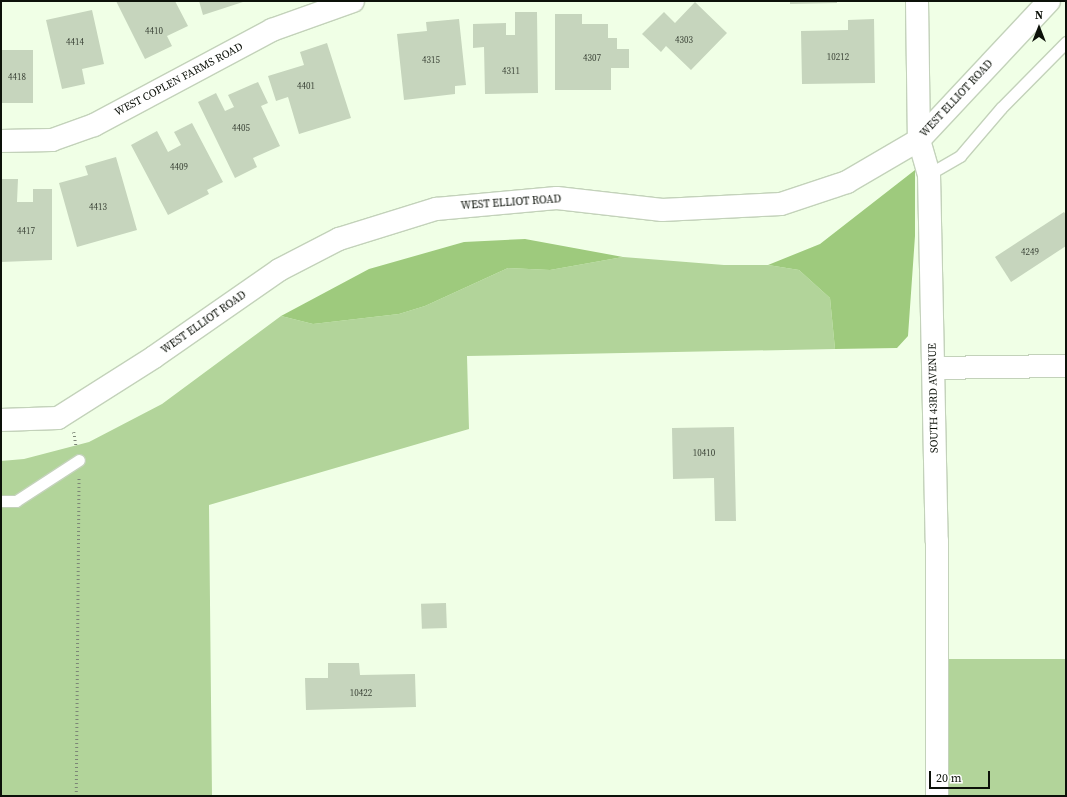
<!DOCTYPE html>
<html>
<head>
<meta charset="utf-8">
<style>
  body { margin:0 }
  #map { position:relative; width:1067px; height:797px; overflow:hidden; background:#f0ffe6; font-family:"Source Serif 4",serif }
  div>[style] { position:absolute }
  .green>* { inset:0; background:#b2d49a; transform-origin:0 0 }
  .forest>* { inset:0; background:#9eca7d }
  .building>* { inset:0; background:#c6d5bd; transform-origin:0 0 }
  .path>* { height:2.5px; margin-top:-1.25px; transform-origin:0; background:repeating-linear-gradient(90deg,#7c8676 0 1px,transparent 0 4px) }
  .roads { filter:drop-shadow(1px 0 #c3d2ba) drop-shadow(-1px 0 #c3d2ba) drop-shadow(0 1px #c3d2ba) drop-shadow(0 -1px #c3d2ba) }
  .lane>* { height:11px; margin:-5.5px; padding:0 5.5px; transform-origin:5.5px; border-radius:5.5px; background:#fff }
  .street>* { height:22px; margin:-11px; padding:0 11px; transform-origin:11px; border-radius:11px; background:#fff }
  span { translate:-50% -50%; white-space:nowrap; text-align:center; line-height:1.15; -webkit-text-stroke:3px #fff; paint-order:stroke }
  .number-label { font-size:9px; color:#3a4236 }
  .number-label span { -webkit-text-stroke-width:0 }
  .street-label { font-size:11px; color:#0c1109 }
  .frame { position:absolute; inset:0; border:2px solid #0c1109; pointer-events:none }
  .north { position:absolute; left:1019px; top:8px; width:40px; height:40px; -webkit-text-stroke:3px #fff; paint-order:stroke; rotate:0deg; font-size:11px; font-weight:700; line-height:16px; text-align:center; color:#0c1109 }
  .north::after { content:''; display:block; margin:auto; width:14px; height:18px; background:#0c1109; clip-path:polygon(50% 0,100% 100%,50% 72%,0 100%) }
  .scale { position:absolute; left:929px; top:771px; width:61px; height:18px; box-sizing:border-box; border:2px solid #0c1109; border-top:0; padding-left:5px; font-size:12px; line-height:14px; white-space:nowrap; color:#0c1109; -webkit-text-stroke:3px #fff; paint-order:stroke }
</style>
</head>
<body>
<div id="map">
  <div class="green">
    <i style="clip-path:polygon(623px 257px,724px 265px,768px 265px,799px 270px,830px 298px,835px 349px,467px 356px,469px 429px,209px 505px,212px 796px,1px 796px,1px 461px,24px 459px,89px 442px,162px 404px,281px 316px,313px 324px,399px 314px,425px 306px,508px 268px,550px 270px)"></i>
    <i style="left:1066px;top:659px;width:137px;height:119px;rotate:90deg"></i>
  </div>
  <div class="forest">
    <i style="clip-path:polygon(915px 170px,915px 236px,908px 336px,897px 348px,835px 349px,830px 298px,799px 270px,768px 265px,820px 244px)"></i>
    <i style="clip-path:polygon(525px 239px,623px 257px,550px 270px,508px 268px,425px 306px,399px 314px,313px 324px,281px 316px,369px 269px,464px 242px)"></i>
  </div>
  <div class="building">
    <i style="clip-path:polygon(116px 1px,175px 1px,188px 26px,167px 36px,172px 46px,145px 59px)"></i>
    <i style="clip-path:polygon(199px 1px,246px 1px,203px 15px)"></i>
    <i style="clip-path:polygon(790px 1px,837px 1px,837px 3px,790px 4px)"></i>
    <i style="clip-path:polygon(695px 2px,727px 33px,691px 70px,666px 46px,661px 52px,642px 34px,664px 12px,675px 23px)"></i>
    <i style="clip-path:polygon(92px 10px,104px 64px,82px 69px,85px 84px,62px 89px,46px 20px)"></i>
    <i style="clip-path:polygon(515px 12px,537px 12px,538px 93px,485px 94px,484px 47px,473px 48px,473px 24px,506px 23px,506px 35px,515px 35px)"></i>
    <i style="clip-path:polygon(555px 14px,582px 14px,582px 24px,608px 24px,608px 38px,617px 38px,617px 49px,629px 49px,629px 68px,611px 68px,611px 90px,555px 90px)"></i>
    <i style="clip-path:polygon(459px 19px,466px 85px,455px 86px,455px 94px,404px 100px,397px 34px,427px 31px,426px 22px)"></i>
    <i style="clip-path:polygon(874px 19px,875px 83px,802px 84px,801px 31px,848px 30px,848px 20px)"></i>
    <i style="clip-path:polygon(327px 43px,351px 118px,299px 134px,288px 97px,276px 101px,268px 76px,304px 65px,300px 52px)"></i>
    <i style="left:1px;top:50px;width:32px;height:53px"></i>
    <i style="clip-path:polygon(258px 82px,268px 103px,261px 106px,280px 146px,253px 158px,257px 167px,235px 178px,198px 102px,216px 93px,225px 111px,234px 107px,228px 95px)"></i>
    <i style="clip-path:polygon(192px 123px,223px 182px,207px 190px,209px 194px,168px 215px,131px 145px,157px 131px,168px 152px,181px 145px,174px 132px)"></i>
    <i style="clip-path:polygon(116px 157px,137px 230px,77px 247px,59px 183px,88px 175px,85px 166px)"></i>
    <i style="clip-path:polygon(1px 179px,18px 179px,17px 202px,33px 202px,33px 189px,52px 189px,52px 260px,1px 262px)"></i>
    <i style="clip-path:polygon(1064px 212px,1066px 215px,1066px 246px,1011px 282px,995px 257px)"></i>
    <i style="clip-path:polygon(734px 427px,736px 521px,715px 521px,714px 478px,673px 479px,672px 428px)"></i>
    <i style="left:446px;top:603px;width:25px;height:25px;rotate:88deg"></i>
    <i style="clip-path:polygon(328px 663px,359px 663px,360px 675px,415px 674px,416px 707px,306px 710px,305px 678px,328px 678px)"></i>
  </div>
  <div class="path">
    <i style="left:74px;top:432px;width:13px;rotate:81deg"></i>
    <i style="left:76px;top:796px;width:318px;rotate:-89.5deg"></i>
  </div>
  <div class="roads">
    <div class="lane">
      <i style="left:929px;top:174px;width:36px;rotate:-30deg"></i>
      <i style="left:960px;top:156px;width:63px;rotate:-49.5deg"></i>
      <i style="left:1001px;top:108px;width:93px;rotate:-45.4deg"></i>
      <i style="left:1px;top:501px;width:15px"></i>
      <i style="left:16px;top:501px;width:75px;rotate:-33.1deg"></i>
    </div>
    <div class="street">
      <i style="left:917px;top:1px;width:139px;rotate:89.2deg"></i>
      <i style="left:919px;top:140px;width:35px;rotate:74deg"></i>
      <i style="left:929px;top:174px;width:367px;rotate:88.8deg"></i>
      <i style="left:937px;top:541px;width:255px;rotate:90deg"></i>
      <i style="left:1px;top:141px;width:51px;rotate:-1.1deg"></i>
      <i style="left:52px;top:140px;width:45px;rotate:-19.7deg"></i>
      <i style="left:94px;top:125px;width:202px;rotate:-28.1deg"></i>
      <i style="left:272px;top:30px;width:86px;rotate:-19.7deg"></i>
      <i style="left:934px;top:368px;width:132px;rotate:-0.9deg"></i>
      <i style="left:1px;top:420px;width:57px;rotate:-2deg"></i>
      <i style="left:58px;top:418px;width:114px;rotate:-32.4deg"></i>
      <i style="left:154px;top:357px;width:152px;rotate:-34.8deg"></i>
      <i style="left:279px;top:270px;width:68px;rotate:-27.3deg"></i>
      <i style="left:339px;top:239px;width:102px;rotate:-17.2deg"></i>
      <i style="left:436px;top:209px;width:121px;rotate:-5.2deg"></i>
      <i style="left:557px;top:198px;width:106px;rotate:6.5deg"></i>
      <i style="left:662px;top:210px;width:119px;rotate:-2.9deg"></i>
      <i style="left:781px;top:204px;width:70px;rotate:-18.4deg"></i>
      <i style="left:847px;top:182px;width:83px;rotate:-30.3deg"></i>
      <i style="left:919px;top:140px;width:190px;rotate:-46.9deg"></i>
    </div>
  </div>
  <div class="number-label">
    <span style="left:154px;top:31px">4410</span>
    <span style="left:684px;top:40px">4303</span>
    <span style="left:75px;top:42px">4414</span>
    <span style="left:838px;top:57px">10212</span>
    <span style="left:592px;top:58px">4307</span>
    <span style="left:431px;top:60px">4315</span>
    <span style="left:511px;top:71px">4311</span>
    <span style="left:17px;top:77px">4418</span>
    <span style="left:306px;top:86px">4401</span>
    <span style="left:241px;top:128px">4405</span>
    <span style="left:179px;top:167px">4409</span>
    <span style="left:98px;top:207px">4413</span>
    <span style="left:26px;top:231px">4417</span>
    <span style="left:1030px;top:252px">4249</span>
    <span style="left:704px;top:453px">10410</span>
    <span style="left:361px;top:693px">10422</span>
  </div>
  <div class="street-label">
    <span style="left:179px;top:80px;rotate:-28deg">WEST COPLEN FARMS ROAD</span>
    <span style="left:957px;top:99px;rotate:-47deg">WEST ELLIOT ROAD</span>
    <span style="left:511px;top:203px;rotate:-4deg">WEST ELLIOT ROAD</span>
    <span style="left:204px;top:323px;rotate:-35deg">WEST ELLIOT ROAD</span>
    <span style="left:934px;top:398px;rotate:-91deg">SOUTH 43RD AVENUE</span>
  </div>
  <div class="frame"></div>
  <div class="north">N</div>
  <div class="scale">20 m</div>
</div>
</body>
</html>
